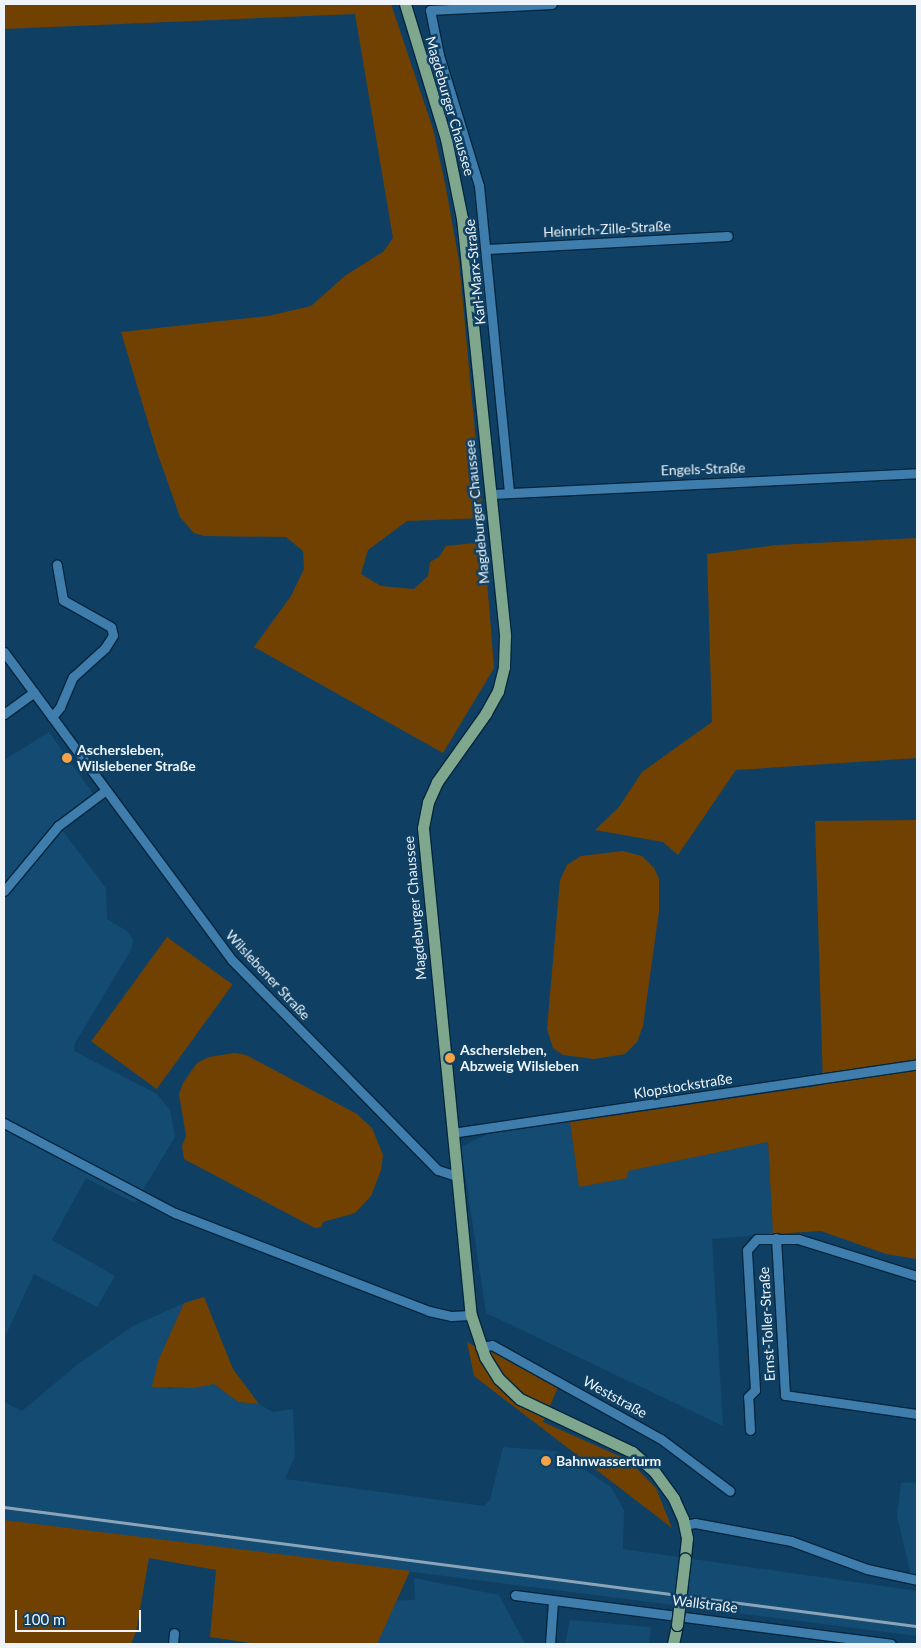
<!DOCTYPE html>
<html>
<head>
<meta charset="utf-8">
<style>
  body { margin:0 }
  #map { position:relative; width:921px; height:1648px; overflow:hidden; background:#0f4063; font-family:Lato,sans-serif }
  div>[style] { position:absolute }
  .built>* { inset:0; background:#144b72 }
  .green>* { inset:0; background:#714102; transform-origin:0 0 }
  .roads { filter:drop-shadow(1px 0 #04263e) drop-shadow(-1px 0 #04263e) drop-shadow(0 1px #04263e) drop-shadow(0 -1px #04263e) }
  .minor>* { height:9px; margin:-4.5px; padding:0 4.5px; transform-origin:4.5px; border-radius:4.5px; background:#3f7dad }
  .major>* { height:11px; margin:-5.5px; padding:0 5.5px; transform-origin:5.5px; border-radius:5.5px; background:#7fa78d }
  .rail>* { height:2.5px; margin:-1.25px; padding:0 1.25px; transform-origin:1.25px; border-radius:1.25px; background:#8ba4b7 }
  .bridges { filter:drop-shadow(1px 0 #04263e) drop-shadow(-1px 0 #04263e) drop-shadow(0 1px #04263e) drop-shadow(0 -1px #04263e) }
  .major-bridge>* { height:11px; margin:-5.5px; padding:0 5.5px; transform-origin:5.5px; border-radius:5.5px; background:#7fa78d }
  .dots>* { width:14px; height:14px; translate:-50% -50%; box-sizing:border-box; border:2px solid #0f4063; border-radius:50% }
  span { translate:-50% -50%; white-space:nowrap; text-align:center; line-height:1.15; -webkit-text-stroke:5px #0f4063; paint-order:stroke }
  .street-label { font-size:14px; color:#eef4fa }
  .poi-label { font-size:14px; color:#eef4fa; font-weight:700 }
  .left { translate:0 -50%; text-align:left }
  .frame { position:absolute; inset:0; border:5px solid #eef4fa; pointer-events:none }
  .scale { position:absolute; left:15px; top:1610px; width:126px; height:22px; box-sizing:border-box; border:2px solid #eef4fa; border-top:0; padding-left:6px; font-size:15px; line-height:18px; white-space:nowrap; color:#eef4fa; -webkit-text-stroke:4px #0f4063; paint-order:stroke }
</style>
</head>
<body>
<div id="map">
  <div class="built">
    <i style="clip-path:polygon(49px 732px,99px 802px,62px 830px,106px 888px,107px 919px,127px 931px,133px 939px,131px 950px,75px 1043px,74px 1051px,157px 1094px,170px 1110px,175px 1137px,135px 1203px,86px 1178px,52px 1240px,115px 1276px,97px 1307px,34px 1274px,4px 1339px,4px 760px)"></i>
    <i style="clip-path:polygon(570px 1122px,579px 1187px,627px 1171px,768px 1142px,773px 1234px,712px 1239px,723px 1426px,486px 1313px,461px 1147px,487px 1134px)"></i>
    <i style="clip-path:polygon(184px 1303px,158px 1361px,168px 1389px,214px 1384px,238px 1402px,259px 1404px,273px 1412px,293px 1409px,295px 1456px,285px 1479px,484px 1506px,490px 1500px,503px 1447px,556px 1451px,611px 1487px,624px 1510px,623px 1549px,917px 1591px,917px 1636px,4px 1520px,4px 1402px,22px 1411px,78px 1364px,133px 1326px)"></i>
    <i style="clip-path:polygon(917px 1482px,917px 1575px,911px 1575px,897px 1516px,901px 1483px)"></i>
    <i style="clip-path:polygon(414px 1578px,499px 1595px,525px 1644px,361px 1644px,382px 1601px,415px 1600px)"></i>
    <i style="clip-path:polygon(570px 1620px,651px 1627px,649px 1644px,565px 1644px)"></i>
  </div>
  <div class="green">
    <i style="clip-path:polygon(4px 4px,391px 4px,433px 129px,445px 183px,459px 261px,483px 518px,407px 521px,368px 550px,361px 574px,381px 586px,414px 589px,428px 576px,430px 562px,439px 557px,446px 546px,484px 542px,494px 668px,443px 753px,254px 647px,291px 596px,304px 569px,303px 551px,286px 537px,204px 536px,194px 533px,180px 517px,156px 449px,121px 332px,268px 316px,311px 306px,346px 275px,383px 252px,393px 238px,355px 14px,4px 29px)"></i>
    <i style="clip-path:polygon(917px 538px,917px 758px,736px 770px,678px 855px,663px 842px,595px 830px,619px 807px,642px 772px,712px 722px,707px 554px,777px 545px)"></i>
    <i style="clip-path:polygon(917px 820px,917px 1259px,886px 1254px,821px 1231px,773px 1234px,768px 1142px,628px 1171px,627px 1178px,579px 1187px,570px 1122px,823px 1085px,815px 821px)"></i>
    <i style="clip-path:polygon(623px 851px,642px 856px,654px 868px,659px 879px,659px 911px,643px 1026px,637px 1042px,625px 1054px,594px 1059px,563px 1055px,553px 1048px,547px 1029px,560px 880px,567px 865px,581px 856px)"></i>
    <i style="left:167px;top:937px;width:81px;height:129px;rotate:36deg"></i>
    <i style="clip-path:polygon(235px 1053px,246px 1055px,357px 1114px,372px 1128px,383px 1155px,381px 1170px,371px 1196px,355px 1213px,323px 1222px,321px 1227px,315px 1228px,184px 1159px,182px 1146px,186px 1136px,179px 1094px,183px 1083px,197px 1063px,209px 1057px)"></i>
    <i style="clip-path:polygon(204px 1297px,233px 1369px,259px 1404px,238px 1402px,214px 1384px,194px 1388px,152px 1387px,158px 1361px,184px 1303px)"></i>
    <i style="clip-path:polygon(467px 1342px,485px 1352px,493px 1349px,558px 1387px,543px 1422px,628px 1460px,656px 1488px,672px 1528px,474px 1376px)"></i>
    <i style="clip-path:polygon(4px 1520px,303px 1557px,410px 1571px,377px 1644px,258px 1644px,210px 1637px,216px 1570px,149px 1558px,136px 1632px,131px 1644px,4px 1644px)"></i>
  </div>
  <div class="roads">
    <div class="minor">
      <i style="left:439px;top:55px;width:46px;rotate:-101.3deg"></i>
      <i style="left:430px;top:10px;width:122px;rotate:-2.8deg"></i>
      <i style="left:422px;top:61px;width:18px;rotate:-19deg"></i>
      <i style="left:439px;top:55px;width:137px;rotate:73deg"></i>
      <i style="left:479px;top:186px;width:307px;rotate:84.4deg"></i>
      <i style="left:487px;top:249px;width:241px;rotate:-3.1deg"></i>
      <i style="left:491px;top:494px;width:427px;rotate:-2.8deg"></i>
      <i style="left:4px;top:652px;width:383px;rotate:53.5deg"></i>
      <i style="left:232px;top:960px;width:294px;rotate:45.6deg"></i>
      <i style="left:438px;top:1170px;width:19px;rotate:18deg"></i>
      <i style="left:4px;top:714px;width:37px;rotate:-36deg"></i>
      <i style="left:52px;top:717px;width:13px;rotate:-51deg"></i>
      <i style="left:60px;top:707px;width:33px;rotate:-67deg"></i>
      <i style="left:73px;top:677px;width:43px;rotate:-42.2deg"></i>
      <i style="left:105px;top:648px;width:15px;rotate:-58deg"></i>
      <i style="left:113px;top:635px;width:8px;rotate:-104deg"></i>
      <i style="left:111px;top:627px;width:55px;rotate:-150.6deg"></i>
      <i style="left:63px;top:600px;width:36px;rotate:-100deg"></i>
      <i style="left:4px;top:891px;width:85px;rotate:-50.3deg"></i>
      <i style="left:58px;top:826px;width:60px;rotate:-36.9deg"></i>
      <i style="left:4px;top:1123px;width:193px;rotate:27.8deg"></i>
      <i style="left:175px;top:1213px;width:272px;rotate:21.1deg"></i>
      <i style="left:429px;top:1311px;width:23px;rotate:13deg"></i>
      <i style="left:451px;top:1316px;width:20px;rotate:-3deg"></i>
      <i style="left:452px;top:1133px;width:470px;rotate:-8.4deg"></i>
      <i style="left:776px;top:1238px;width:157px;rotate:86.7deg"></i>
      <i style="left:785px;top:1395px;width:133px;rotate:8.2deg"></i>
      <i style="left:480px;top:1347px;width:12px;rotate:-9deg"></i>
      <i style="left:492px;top:1345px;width:193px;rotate:29.1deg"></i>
      <i style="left:661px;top:1439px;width:86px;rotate:37deg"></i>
      <i style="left:750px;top:1430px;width:33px;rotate:-93deg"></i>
      <i style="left:748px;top:1397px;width:10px;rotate:-45deg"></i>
      <i style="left:755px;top:1390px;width:140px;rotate:-93.3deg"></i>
      <i style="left:747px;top:1250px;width:15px;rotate:-48deg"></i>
      <i style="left:757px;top:1239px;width:41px"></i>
      <i style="left:798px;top:1239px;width:125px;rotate:17.3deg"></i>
      <i style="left:684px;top:1525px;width:11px;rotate:-10deg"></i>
      <i style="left:695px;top:1523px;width:98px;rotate:10.6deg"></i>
      <i style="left:791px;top:1541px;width:81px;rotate:20.2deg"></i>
      <i style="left:867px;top:1569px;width:51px;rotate:12.4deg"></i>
      <i style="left:515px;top:1595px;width:379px;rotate:7.4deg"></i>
      <i style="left:173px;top:1644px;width:11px;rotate:-85deg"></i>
      <i style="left:550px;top:1644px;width:43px;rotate:-86deg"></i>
    </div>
    <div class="major">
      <i style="left:405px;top:4px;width:141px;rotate:73.1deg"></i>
      <i style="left:446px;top:139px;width:81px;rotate:78.6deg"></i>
      <i style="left:462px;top:218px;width:420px;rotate:84.1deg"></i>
      <i style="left:505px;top:636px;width:31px;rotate:92deg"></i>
      <i style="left:504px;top:667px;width:25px;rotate:104deg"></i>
      <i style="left:498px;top:691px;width:25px;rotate:119deg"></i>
      <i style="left:486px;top:713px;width:85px;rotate:125.4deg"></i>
      <i style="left:437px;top:782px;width:22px;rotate:114deg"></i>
      <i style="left:428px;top:802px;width:26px;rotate:101deg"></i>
      <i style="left:423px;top:828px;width:489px;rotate:84.4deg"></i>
      <i style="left:471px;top:1315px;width:44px;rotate:71.6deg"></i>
      <i style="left:485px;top:1357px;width:26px;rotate:58deg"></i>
      <i style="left:499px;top:1379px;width:29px;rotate:44deg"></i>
      <i style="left:520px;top:1399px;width:124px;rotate:25.3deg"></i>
      <i style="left:632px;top:1452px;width:29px;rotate:41deg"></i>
      <i style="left:654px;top:1471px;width:34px;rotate:54deg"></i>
      <i style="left:674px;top:1499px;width:22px;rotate:66deg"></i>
      <i style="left:683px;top:1519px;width:19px;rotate:78deg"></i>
      <i style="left:687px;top:1538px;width:20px;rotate:96deg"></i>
      <i style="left:673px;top:1644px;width:19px;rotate:-78deg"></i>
    </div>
  </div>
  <div class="rail">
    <i style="left:4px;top:1507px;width:921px;rotate:7.43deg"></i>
  </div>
  <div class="bridges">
    <div class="major-bridge">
      <i style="left:677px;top:1625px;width:67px;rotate:-83.2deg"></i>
    </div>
  </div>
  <div class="dots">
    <i style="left:67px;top:758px;background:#f6a248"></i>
    <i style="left:450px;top:1058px;background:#f6a248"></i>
    <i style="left:546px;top:1461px;background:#f6a248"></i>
  </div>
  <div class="street-label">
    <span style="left:450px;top:106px;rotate:74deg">Magdeburger Chaussee</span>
    <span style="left:607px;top:229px;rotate:-3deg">Heinrich-Zille-Straße</span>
    <span style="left:475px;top:272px;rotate:-96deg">Karl-Marx-Straße</span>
    <span style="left:703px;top:469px;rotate:-2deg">Engels-Straße</span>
    <span style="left:477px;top:512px;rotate:-96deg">Magdeburger Chaussee</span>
    <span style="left:415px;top:908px;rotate:-95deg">Magdeburger Chaussee</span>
    <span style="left:268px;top:975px;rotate:47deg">Wilslebener Straße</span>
    <span style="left:683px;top:1086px;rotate:-9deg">Klopstockstraße</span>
    <span style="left:767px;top:1324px;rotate:-93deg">Ernst-Toller-Straße</span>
    <span style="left:615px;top:1397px;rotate:29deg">Weststraße</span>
    <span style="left:705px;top:1604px;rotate:7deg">Wallstraße</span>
  </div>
  <div class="poi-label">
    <span class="left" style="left:77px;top:758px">Aschersleben,<br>Wilslebener Straße</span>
    <span class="left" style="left:460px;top:1058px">Aschersleben,<br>Abzweig Wilsleben</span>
    <span class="left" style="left:556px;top:1461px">Bahnwasserturm</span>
  </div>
  <div class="frame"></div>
  <div class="scale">100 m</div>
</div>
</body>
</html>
